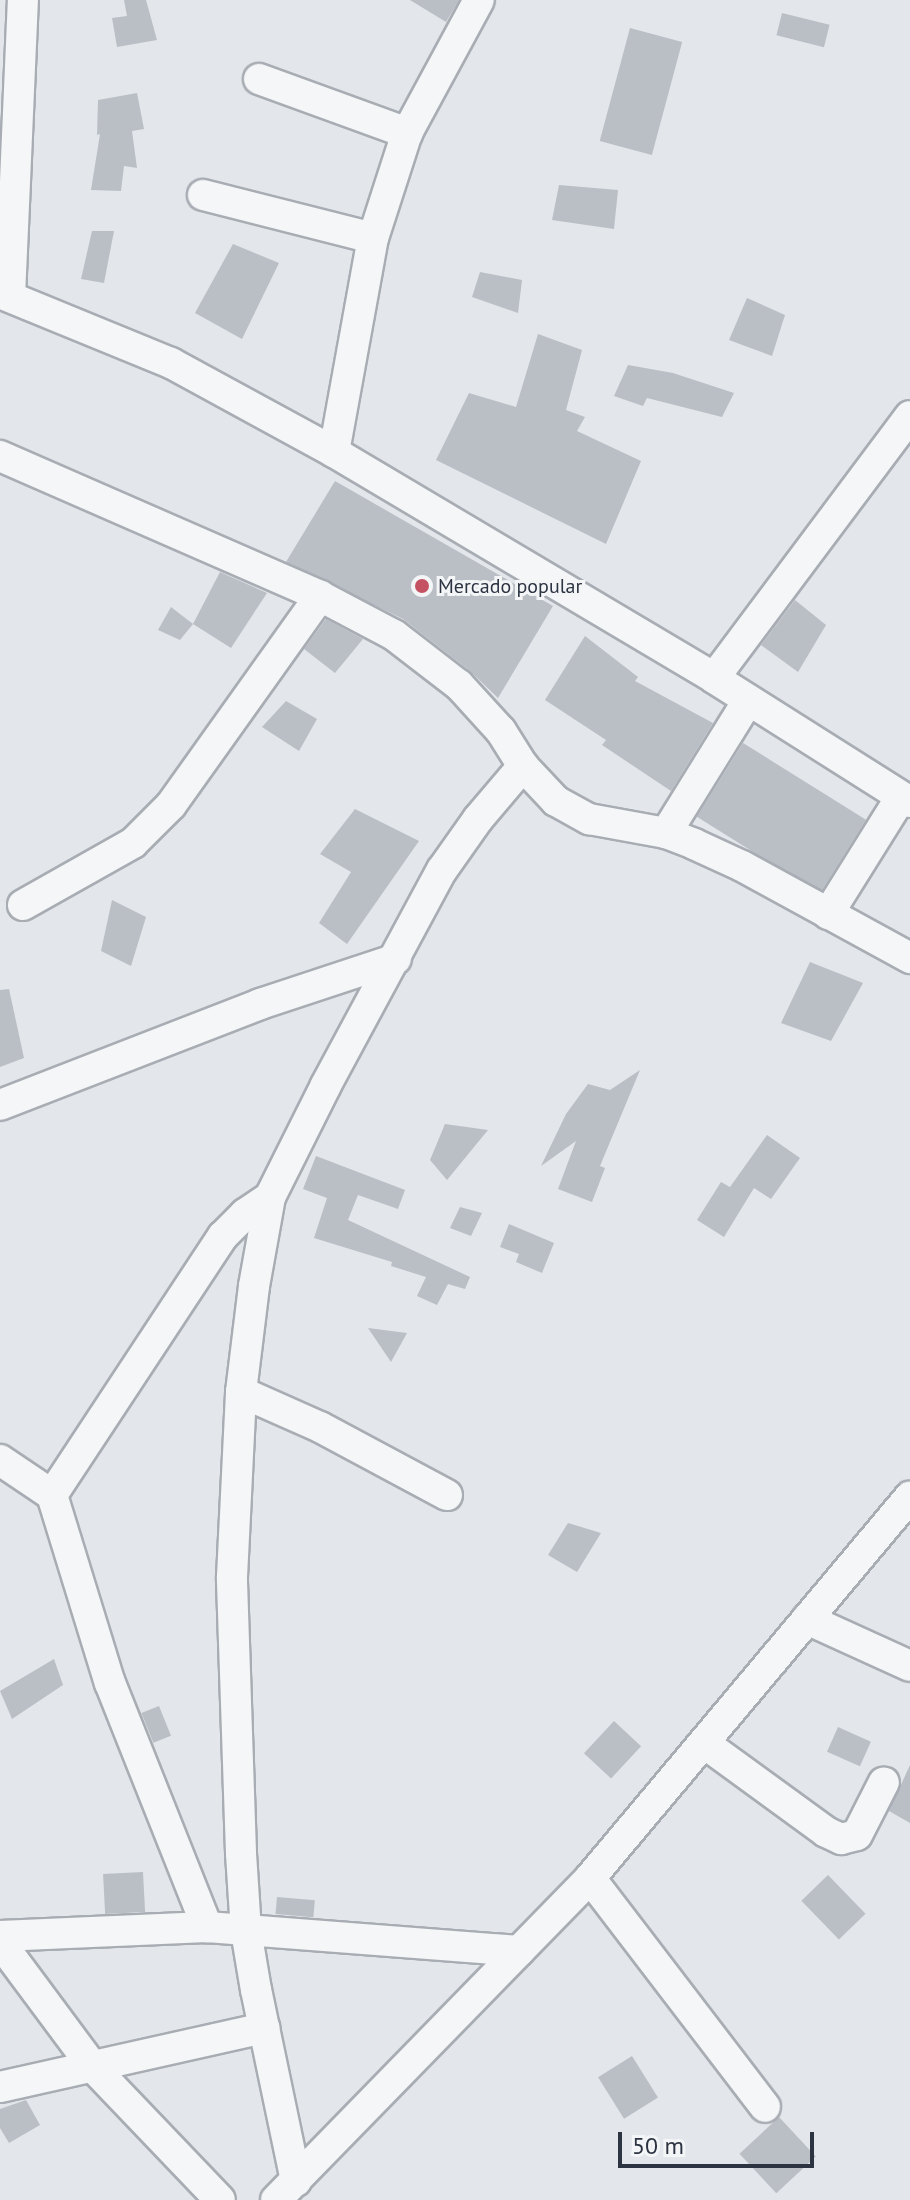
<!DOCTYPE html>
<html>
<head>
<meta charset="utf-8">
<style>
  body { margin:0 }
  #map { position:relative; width:910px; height:2200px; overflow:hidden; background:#e3e6ea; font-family:"PT Sans",sans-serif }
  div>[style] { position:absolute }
  .building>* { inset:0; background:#babfc6; transform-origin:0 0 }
  .roads { filter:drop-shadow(2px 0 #a8adb4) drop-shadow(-2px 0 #a8adb4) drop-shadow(0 2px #a8adb4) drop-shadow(0 -2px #a8adb4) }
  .minor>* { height:30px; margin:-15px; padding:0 15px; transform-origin:15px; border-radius:15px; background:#f5f6f8 }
  .dots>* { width:22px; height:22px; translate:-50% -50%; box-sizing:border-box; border:4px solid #f3f5f7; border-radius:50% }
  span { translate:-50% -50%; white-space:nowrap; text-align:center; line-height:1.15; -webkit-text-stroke:6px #f3f5f7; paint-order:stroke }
  .poi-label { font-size:20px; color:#2c3341 }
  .left { translate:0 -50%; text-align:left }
  .scale { position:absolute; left:618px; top:2132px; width:196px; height:36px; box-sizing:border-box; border:4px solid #2c3341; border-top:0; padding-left:10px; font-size:24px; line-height:28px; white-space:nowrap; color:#2c3341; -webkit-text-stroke:6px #f3f5f7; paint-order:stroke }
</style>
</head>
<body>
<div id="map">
  <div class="building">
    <i style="clip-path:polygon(124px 0,146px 0,157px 40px,117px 47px,112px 18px,127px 16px)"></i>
    <i style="clip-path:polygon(410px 0,459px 0,446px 22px)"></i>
    <i style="left:782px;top:13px;width:49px;height:23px;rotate:14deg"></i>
    <i style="left:630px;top:28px;width:54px;height:117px;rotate:15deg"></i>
    <i style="clip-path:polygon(137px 93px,144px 129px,132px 131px,137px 168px,124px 166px,121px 191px,91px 190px,100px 134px,97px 135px,98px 100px)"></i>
    <i style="clip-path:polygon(559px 185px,618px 190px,614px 229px,552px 220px)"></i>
    <i style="clip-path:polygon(92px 231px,114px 231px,104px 283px,81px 279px)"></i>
    <i style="clip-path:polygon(233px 244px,279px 263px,242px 339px,195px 313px)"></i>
    <i style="clip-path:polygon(480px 272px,522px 280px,518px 313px,472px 297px)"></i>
    <i style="clip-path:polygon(747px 298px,785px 315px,772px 356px,729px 340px)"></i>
    <i style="clip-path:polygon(538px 334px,582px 350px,566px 410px,585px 417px,577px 431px,641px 461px,606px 544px,436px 460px,469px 393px,516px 407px)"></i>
    <i style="clip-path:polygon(628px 365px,673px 373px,734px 393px,722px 417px,647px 398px,643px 406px,614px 396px)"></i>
    <i style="clip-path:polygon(335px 481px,553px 606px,498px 698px,470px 671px,403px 619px,286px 562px)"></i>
    <i style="clip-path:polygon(220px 572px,267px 593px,231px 648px,193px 624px)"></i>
    <i style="clip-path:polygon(795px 600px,826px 625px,798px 672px,761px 645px)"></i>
    <i style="clip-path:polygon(171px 607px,193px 624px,180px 640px,158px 630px)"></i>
    <i style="clip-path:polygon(326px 619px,363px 639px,335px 673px,304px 649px)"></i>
    <i style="clip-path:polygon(585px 636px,638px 677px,635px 681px,713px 723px,671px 791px,602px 745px,606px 740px,545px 700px)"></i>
    <i style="clip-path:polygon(286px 701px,317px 719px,299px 751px,262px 727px)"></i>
    <i style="left:743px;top:743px;width:145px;height:87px;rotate:32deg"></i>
    <i style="clip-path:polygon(355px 809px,419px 841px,347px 944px,319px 923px,351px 872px,320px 854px)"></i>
    <i style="clip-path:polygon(112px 900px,146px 917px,131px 966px,101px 951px)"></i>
    <i style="clip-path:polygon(810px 962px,863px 983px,831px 1041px,781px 1023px)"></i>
    <i style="clip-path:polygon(9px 989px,24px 1058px,0 1067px,0 990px)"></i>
    <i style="clip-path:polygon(640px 1070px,600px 1166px,605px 1168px,592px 1202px,558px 1189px,576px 1141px,541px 1166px,566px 1114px,588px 1084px,610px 1090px)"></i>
    <i style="clip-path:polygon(445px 1124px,488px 1130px,447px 1180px,430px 1160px)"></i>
    <i style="clip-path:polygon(767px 1135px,800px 1158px,771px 1199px,754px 1188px,724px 1237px,697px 1220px,721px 1182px,730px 1187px)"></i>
    <i style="clip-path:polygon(316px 1156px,405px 1190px,398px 1209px,358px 1195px,348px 1220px,470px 1277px,465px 1289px,448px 1284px,437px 1305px,417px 1296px,426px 1277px,391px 1266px,392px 1262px,314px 1238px,327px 1198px,303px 1189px)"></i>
    <i style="clip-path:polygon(460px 1207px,482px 1213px,471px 1236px,450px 1228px)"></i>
    <i style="clip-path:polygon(509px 1224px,554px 1243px,542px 1273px,516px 1262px,519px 1254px,500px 1247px)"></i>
    <i style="clip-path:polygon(368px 1328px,407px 1333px,391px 1362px)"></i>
    <i style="clip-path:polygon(568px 1523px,601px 1533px,577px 1572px,548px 1555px)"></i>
    <i style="clip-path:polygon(54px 1659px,63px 1685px,12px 1719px,0 1691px)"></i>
    <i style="left:159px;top:1706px;width:32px;height:19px;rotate:68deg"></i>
    <i style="left:614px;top:1721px;width:37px;height:44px;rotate:43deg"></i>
    <i style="left:838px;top:1727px;width:36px;height:27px;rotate:24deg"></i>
    <i style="clip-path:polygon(910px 1765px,910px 1823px,889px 1811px)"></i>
    <i style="left:143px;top:1872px;width:40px;height:40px;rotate:87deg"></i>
    <i style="left:828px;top:1875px;width:54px;height:37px;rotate:46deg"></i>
    <i style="left:277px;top:1897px;width:38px;height:17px;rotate:5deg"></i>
    <i style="left:632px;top:2056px;width:49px;height:40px;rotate:58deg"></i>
    <i style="clip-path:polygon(26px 2100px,40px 2125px,9px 2143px,0 2128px,0 2109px)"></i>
    <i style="left:779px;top:2117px;width:54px;height:54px;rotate:47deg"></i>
  </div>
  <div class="roads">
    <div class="minor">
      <i style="left:259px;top:79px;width:158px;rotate:20deg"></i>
      <i style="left:203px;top:195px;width:175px;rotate:14.2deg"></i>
      <i style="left:0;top:293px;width:185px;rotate:22.3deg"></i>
      <i style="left:171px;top:363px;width:186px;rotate:28.6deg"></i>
      <i style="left:334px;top:452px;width:442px;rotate:30.7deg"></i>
      <i style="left:714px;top:678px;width:232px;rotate:32.3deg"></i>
      <i style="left:10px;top:296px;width:296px;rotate:-87.5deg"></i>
      <i style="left:334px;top:452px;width:218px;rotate:-79.7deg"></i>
      <i style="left:373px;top:238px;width:110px;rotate:-72.1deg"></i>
      <i style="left:407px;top:133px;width:151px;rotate:-61.6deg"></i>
      <i style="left:0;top:456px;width:349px;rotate:23.6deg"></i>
      <i style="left:320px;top:596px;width:84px;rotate:27.8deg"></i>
      <i style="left:394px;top:635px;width:82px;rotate:37.6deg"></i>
      <i style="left:459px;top:685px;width:62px;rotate:47.6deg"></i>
      <i style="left:501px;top:731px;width:41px;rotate:57.8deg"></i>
      <i style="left:523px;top:766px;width:48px;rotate:46.7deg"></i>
      <i style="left:556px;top:801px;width:38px;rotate:29deg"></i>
      <i style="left:589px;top:819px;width:78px;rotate:10.3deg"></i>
      <i style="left:666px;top:833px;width:30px;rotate:21deg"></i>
      <i style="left:694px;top:844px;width:53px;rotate:24.6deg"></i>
      <i style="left:742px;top:866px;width:192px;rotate:28.7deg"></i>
      <i style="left:714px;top:678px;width:327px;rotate:-53.2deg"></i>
      <i style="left:666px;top:833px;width:155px;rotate:-58.2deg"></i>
      <i style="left:23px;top:905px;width:126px;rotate:-29.4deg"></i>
      <i style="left:133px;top:843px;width:54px;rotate:-45deg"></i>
      <i style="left:171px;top:805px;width:257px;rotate:-54.5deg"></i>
      <i style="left:828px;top:914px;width:138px;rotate:-58deg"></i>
      <i style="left:0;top:1105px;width:279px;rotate:-21.2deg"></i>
      <i style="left:260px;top:1004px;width:143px;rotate:-18.3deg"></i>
      <i style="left:241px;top:1392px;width:86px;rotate:23.9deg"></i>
      <i style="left:320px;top:1427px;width:144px;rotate:28.2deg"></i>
      <i style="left:0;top:1460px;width:63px;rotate:33.9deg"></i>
      <i style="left:52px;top:1495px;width:197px;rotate:72.9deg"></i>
      <i style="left:110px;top:1683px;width:263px;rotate:68.3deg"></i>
      <i style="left:207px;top:1927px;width:313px;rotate:4.4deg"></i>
      <i style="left:52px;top:1495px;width:310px;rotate:-56.6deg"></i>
      <i style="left:223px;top:1236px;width:31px;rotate:-45deg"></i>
      <i style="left:245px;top:1214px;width:30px;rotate:-34deg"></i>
      <i style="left:807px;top:1619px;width:113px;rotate:24.5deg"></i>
      <i style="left:704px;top:1743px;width:151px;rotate:36.1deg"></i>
      <i style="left:826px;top:1832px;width:17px;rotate:25deg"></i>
      <i style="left:841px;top:1839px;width:16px;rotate:-14deg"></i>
      <i style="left:857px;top:1835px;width:59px;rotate:-63deg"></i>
      <i style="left:590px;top:1878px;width:288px;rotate:52.6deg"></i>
      <i style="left:0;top:1936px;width:207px;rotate:-2.5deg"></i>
      <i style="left:0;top:1942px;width:154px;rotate:53.4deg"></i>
      <i style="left:92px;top:2066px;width:185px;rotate:46.3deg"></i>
      <i style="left:0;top:2087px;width:271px;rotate:-12.6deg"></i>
      <i style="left:296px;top:2181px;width:195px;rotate:-101.8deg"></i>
      <i style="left:256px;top:1990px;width:60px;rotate:-99.6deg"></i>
      <i style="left:246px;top:1931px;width:78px;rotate:-93.7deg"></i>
      <i style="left:241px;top:1853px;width:276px;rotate:-91.9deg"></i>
      <i style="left:232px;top:1577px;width:185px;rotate:-87.2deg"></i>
      <i style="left:241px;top:1392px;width:107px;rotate:-83deg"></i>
      <i style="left:254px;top:1286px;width:90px;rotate:-79.8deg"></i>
      <i style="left:270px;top:1197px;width:125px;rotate:-63.4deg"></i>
      <i style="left:326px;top:1085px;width:244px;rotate:-61.7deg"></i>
      <i style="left:442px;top:870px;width:62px;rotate:-54.8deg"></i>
      <i style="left:478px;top:819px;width:70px;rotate:-49.7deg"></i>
      <i style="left:276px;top:2200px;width:450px;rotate:-45.7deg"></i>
      <i style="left:590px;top:1878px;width:498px;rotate:-50deg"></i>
    </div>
  </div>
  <div class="dots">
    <i style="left:422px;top:586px;background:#c55263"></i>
  </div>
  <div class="poi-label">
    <span class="left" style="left:438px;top:586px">Mercado popular</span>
  </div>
  <div class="scale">50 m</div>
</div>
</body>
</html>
